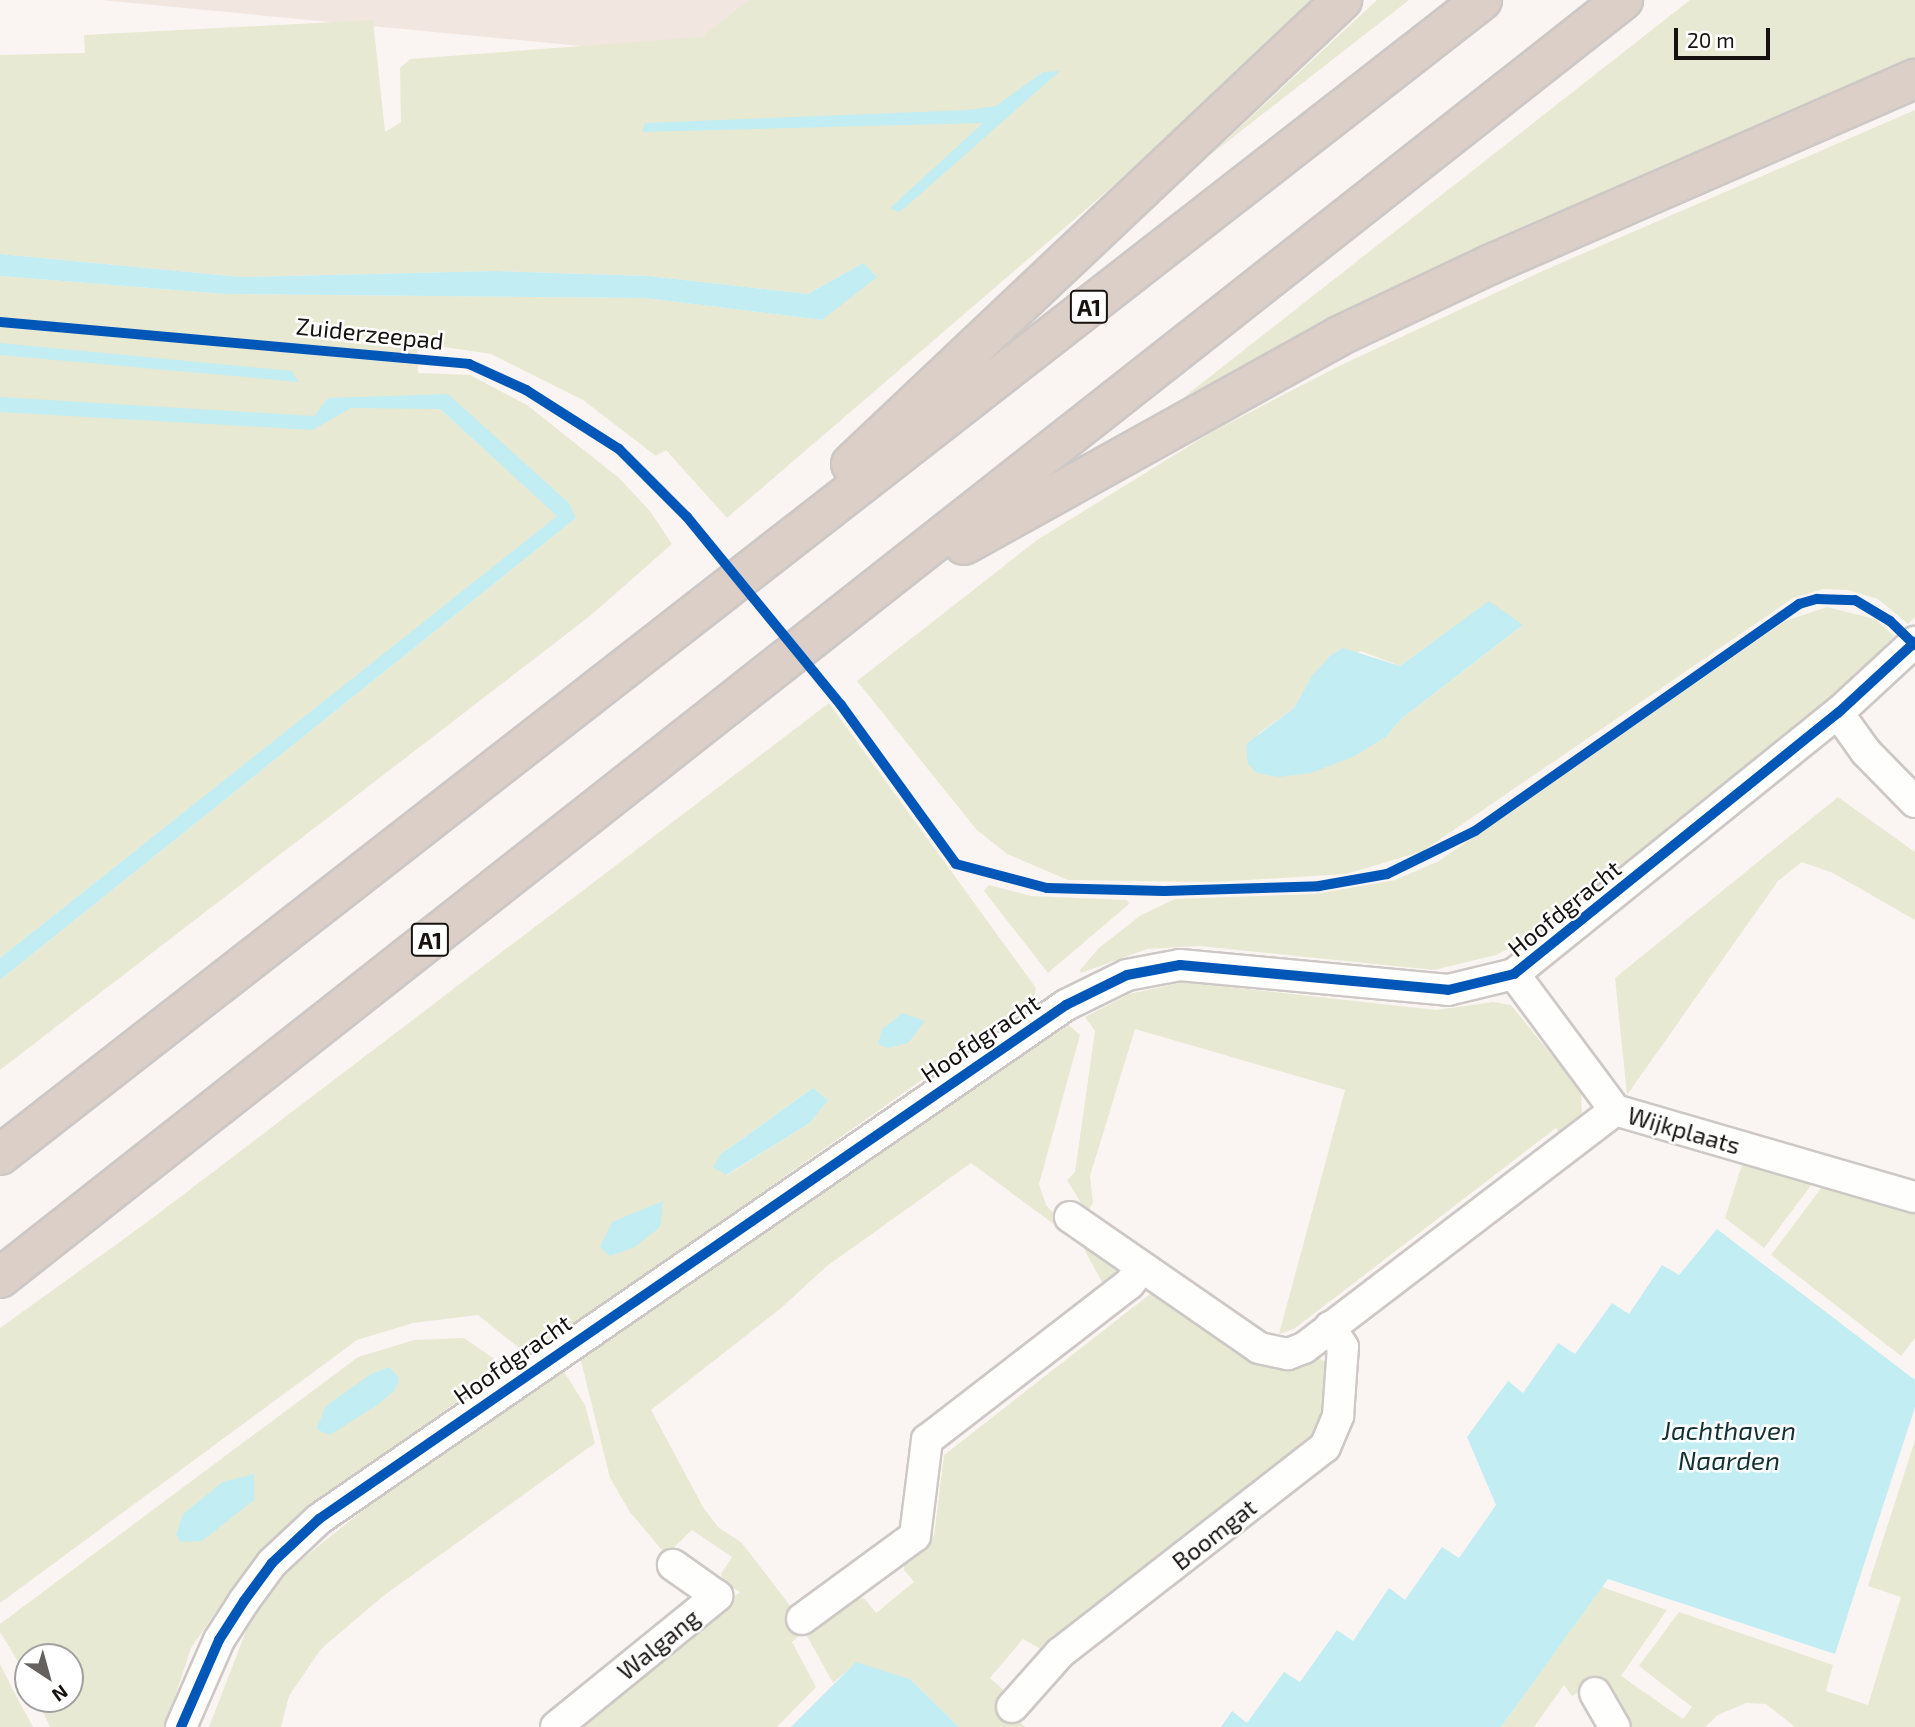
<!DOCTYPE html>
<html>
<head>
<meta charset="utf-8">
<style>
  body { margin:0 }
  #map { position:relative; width:1915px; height:1727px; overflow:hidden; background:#faf5f2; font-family:"Exo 2",sans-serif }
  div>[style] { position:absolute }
  .built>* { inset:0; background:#f2e6e0 }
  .green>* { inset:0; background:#e8e9d3 }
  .water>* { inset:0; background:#c2edf2 }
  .roads { filter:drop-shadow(2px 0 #cdc8c5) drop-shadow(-2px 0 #cdc8c5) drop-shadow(0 2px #cdc8c5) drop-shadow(0 -2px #cdc8c5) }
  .street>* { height:30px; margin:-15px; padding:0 15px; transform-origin:15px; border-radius:15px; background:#fefefd }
  .highway>* { height:38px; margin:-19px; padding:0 19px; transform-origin:19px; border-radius:19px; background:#dbcfc8 }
  .cycleway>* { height:10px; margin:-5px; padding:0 5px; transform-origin:5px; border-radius:5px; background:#0057b8 }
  span { translate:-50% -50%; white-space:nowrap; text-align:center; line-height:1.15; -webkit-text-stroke:5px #fff; paint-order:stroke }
  .shield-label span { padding:2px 5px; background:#fff; border:2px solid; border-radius:5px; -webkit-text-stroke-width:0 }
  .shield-label { font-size:23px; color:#17120f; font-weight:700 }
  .street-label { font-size:24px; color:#17120f }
  .water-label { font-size:26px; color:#133236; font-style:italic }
  .north { position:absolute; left:14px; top:1643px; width:70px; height:70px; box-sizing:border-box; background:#fff; border:2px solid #a2a09f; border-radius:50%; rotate:144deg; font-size:19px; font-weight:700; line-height:28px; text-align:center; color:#17120f }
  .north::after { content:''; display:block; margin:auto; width:24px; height:32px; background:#66615e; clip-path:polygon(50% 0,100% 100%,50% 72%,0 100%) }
  .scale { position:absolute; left:1674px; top:28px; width:96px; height:32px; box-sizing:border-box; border:4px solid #17120f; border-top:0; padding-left:9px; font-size:21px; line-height:24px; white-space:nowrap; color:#17120f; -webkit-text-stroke:5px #fff; paint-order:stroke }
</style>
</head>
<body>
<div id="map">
  <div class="built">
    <i style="clip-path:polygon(101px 0,1104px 0,1000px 86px)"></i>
  </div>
  <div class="green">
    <i style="clip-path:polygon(749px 0,1314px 0,1112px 187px,727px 518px,666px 450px,656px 456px,583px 400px,491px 354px,417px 343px,418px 373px,470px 375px,527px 405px,619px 478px,650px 511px,672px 544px,590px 616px,0 1070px,0 980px,576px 518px,557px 492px,440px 409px,558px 516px,0 958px,0 276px,225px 294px,645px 298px,822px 320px,863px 263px,808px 294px,649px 276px,496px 271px,241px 277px,0 254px,0 55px,85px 53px,84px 35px,373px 20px,385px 132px,401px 122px,400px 68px,410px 59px,702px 37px)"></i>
    <i style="clip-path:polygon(1377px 0,1409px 0,1209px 156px)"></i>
    <i style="clip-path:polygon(1690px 0,1915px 0,1915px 69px,1473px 258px,1184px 397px)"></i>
    <i style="clip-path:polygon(evenodd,1915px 110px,1915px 617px,1908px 624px,1878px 599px,1848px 590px,1823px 589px,1793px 598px,1423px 851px,1346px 874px,1215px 882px,1068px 880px,1007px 854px,976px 829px,857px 681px,1037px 540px,1210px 433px,1339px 366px,1547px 269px,1915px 110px,1489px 602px,1522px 626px,1401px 719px,1387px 736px,1258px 734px,1294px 708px,1311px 677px,1361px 651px,1400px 666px,1489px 602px)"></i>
    <i style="clip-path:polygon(1827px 607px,1875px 619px,1894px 636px,1828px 708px,1537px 935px,1496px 955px,1434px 970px,1199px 946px,1147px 949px,1081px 973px,1080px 970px,1099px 948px,1141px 915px,1175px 899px,1315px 894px,1395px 880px,1439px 861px,1785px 621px)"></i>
    <i style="clip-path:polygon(evenodd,829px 703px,1036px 988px,1033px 1002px,529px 1356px,478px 1315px,413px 1323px,357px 1340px,0 1603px,0 1328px,146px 1223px,829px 703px,813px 1088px,828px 1100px,810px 1123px,727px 1175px,721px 1154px,813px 1088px)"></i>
    <i style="clip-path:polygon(1838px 797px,1915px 852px,1915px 920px,1833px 873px,1802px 862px,1778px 881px,1627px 1095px,1615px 978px)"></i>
    <i style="clip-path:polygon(989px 885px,1031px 896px,1127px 900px,1129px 904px,1048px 973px,984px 891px)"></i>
    <i style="clip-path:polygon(1184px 982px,1436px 1010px,1493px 1002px,1511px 1005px,1581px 1091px,1582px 1118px,1563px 1137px,1556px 1128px,1294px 1329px,1279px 1334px,1345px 1090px,1135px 1029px,1090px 1176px,1093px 1203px,1087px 1213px,1067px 1180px,1075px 1172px,1095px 1031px,1085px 1017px,1129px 994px)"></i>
    <i style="clip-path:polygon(1069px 1025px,1080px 1035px,1039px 1184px,1046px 1205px,1065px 1226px,1119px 1267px,1113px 1279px,1103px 1284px,1082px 1245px,971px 1163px,827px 1266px,780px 1309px,651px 1410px,703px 1507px,718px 1527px,742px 1543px,791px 1607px,785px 1613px,800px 1635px,792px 1642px,816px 1687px,777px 1727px,577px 1727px,740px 1592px,723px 1582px,721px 1574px,732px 1557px,692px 1530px,666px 1555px,630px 1512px,610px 1478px,580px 1357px,952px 1100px)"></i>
    <i style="clip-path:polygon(1742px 1165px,1812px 1184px,1764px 1248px,1725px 1218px)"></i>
    <i style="clip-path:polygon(1822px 1187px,1915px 1214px,1915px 1338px,1901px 1356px,1771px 1255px)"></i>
    <i style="clip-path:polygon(1154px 1291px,1258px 1362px,1283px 1368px,1319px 1358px,1325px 1362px,1329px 1370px,1326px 1412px,1315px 1440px,1044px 1651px,1023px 1639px,990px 1678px,1008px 1694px,1001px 1703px,1025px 1727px,959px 1727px,910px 1679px,856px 1663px,833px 1683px,807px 1636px,857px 1597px,865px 1599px,876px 1613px,914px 1582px,904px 1570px,904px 1559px,934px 1536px,944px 1455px)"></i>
    <i style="clip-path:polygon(464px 1338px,506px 1367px,312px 1505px,276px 1537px,234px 1585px,191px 1648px,165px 1727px,50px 1727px,37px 1699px,70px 1699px,70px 1657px,28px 1657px,28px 1678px,0 1632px,0 1624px,358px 1357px,414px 1340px)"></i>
    <i style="clip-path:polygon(563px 1370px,585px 1405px,595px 1443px,382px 1597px,321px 1649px,289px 1696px,281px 1727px,209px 1727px,251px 1618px,291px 1568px,381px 1496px)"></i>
    <i style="clip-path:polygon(1915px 1440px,1915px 1727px,1795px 1727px,1766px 1704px,1746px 1703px,1718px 1715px,1705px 1727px,1629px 1727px,1600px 1679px,1572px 1696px,1564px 1685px,1534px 1727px,1501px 1727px,1602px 1587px,1667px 1610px,1621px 1676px,1683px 1719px,1692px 1707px,1639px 1666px,1679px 1612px,1833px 1665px,1826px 1691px,1868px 1705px,1901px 1597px,1868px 1586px)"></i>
    <i style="clip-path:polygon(0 1664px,13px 1690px,33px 1727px,0 1727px)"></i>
  </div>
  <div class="water">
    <i style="clip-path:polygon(1060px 71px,900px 212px,890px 208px,983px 123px,642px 132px,645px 123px,968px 110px,996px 106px,1043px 72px)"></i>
    <i style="clip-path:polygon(0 254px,241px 277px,496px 271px,649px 276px,808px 294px,863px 263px,877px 277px,822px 320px,645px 298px,225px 294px,0 276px)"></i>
    <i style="clip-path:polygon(0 343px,292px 371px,299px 382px,0 355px)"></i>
    <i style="clip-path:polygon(448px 394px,569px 503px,576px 518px,0 980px,0 958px,557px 516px,440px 409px,351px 408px,313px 430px,0 412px,0 397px,314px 416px,328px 398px)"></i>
    <i style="clip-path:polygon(1489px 601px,1523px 625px,1401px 719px,1387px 736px,1355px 756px,1311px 773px,1279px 777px,1257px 773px,1248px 764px,1246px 744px,1294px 708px,1311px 677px,1330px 656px,1343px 648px,1400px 666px)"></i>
    <i style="clip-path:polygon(903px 1013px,925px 1021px,908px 1043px,888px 1048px,878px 1044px,882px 1029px)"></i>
    <i style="clip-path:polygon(813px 1088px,828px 1100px,810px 1123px,726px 1175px,713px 1167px,721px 1154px)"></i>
    <i style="clip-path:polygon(663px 1201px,660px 1227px,635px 1247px,610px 1256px,600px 1247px,612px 1222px)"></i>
    <i style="clip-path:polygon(1717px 1229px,1915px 1380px,1915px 1407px,1835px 1654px,1608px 1579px,1501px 1727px,1221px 1727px,1232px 1711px,1247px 1723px,1284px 1672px,1300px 1682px,1337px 1630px,1353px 1641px,1389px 1588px,1405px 1600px,1442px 1547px,1459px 1558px,1496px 1505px,1467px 1437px,1508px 1381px,1523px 1393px,1558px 1343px,1575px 1354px,1612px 1303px,1629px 1314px,1662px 1265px,1679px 1275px)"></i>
    <i style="clip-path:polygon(389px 1367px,399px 1378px,395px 1390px,379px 1404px,330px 1435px,316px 1429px,326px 1406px,371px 1374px)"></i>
    <i style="clip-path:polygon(254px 1474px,254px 1500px,202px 1541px,181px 1542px,176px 1534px,183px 1514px,223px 1482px)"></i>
    <i style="clip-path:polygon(856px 1662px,910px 1679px,959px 1727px,791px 1727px)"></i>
  </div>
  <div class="roads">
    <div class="street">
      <i style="left:1838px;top:713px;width:48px;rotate:54.3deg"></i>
      <i style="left:1866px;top:752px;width:70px;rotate:45.6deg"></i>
      <i style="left:1514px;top:974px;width:169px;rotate:53.4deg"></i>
      <i style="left:1615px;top:1110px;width:312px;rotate:16.2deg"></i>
      <i style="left:1070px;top:1217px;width:230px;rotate:34.7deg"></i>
      <i style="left:1259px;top:1348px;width:30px;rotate:12deg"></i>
      <i style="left:1288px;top:1354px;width:17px;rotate:-21deg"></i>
      <i style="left:1304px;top:1348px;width:392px;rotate:-37.4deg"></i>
      <i style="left:802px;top:1619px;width:140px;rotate:-36.3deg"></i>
      <i style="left:915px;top:1536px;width:97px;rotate:-82.9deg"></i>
      <i style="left:927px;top:1440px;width:255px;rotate:-37.7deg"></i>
      <i style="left:1129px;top:1284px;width:21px;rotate:-51deg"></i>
      <i style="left:1595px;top:1693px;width:39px;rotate:60deg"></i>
      <i style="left:1012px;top:1707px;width:72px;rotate:-48.4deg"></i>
      <i style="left:1060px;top:1653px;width:336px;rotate:-37.9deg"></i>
      <i style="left:1325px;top:1447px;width:34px;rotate:-67deg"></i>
      <i style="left:1338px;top:1416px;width:69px;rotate:-85.9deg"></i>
      <i style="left:1343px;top:1347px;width:24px;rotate:-123deg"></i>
      <i style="left:181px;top:1727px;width:95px;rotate:-66.4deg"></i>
      <i style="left:219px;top:1640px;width:46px;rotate:-57.3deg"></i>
      <i style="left:244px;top:1601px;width:47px;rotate:-53.6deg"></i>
      <i style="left:272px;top:1563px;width:64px;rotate:-43.1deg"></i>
      <i style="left:319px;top:1519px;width:907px;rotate:-34.53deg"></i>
      <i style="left:1066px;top:1005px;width:68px;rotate:-26.2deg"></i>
      <i style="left:1127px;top:975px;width:54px;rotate:-10.7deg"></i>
      <i style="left:1180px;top:965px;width:269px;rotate:5.3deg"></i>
      <i style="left:1448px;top:990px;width:68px;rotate:-13.6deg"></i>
      <i style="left:1514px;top:974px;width:416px;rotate:-38.9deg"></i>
      <i style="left:1838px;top:713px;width:105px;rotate:-42.7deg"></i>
      <i style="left:556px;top:1727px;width:208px;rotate:-39.1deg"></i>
      <i style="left:717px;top:1596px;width:54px;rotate:-144.8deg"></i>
    </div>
    <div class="highway">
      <i style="left:851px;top:464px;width:676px;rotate:-43.38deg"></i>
      <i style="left:964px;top:545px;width:429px;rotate:-29.1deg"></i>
      <i style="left:1339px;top:336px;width:166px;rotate:-25.3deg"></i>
      <i style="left:1489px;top:265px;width:465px;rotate:-23.6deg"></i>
      <i style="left:0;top:1155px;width:1879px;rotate:-37.93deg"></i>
      <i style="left:0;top:1278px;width:2066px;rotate:-38.22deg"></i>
    </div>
  </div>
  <div class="cycleway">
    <i style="left:0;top:322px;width:471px;rotate:5.1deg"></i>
    <i style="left:469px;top:364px;width:63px;rotate:24.5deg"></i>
    <i style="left:526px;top:390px;width:110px;rotate:32.4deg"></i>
    <i style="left:619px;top:449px;width:96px;rotate:45deg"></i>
    <i style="left:687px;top:517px;width:243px;rotate:50.7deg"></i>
    <i style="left:841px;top:705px;width:196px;rotate:54.1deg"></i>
    <i style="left:956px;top:864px;width:94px;rotate:14.8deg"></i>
    <i style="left:1047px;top:888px;width:117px;rotate:1.5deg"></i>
    <i style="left:1164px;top:891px;width:155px;rotate:-1.8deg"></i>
    <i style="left:1319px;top:886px;width:69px;rotate:-10deg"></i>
    <i style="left:1387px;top:874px;width:98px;rotate:-26deg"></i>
    <i style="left:1475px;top:831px;width:396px;rotate:-35deg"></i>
    <i style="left:1799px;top:604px;width:19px;rotate:-16deg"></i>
    <i style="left:1817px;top:599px;width:38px;rotate:2deg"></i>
    <i style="left:1855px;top:600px;width:41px;rotate:31deg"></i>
    <i style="left:1890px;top:621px;width:35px;rotate:44deg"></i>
    <i style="left:181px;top:1727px;width:95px;rotate:-66.4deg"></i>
    <i style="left:219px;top:1640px;width:46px;rotate:-57.3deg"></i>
    <i style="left:244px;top:1601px;width:47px;rotate:-53.6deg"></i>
    <i style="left:272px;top:1563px;width:64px;rotate:-43.1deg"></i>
    <i style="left:319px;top:1519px;width:907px;rotate:-34.53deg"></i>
    <i style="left:1066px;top:1005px;width:68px;rotate:-26.2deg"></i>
    <i style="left:1127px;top:975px;width:54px;rotate:-10.7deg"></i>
    <i style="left:1180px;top:965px;width:269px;rotate:5.3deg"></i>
    <i style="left:1448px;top:990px;width:68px;rotate:-13.6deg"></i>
    <i style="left:1514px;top:974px;width:416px;rotate:-38.9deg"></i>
    <i style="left:1838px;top:713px;width:105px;rotate:-42.7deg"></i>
  </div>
  <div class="shield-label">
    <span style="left:1089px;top:307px">A1</span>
    <span style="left:430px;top:940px">A1</span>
  </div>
  <div class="street-label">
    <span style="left:370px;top:333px;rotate:6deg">Zuiderzeepad</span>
    <span style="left:1564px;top:908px;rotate:-39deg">Hoofdgracht</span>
    <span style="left:980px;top:1038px;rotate:-34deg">Hoofdgracht</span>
    <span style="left:1684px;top:1130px;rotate:16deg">Wijkplaats</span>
    <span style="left:512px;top:1359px;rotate:-35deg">Hoofdgracht</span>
    <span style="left:1214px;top:1534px;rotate:-38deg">Boomgat</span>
    <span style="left:658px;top:1644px;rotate:-39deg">Walgang</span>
  </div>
  <div class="water-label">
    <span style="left:1729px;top:1445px">Jachthaven<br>Naarden</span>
  </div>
  <div class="north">N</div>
  <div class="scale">20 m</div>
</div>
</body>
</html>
